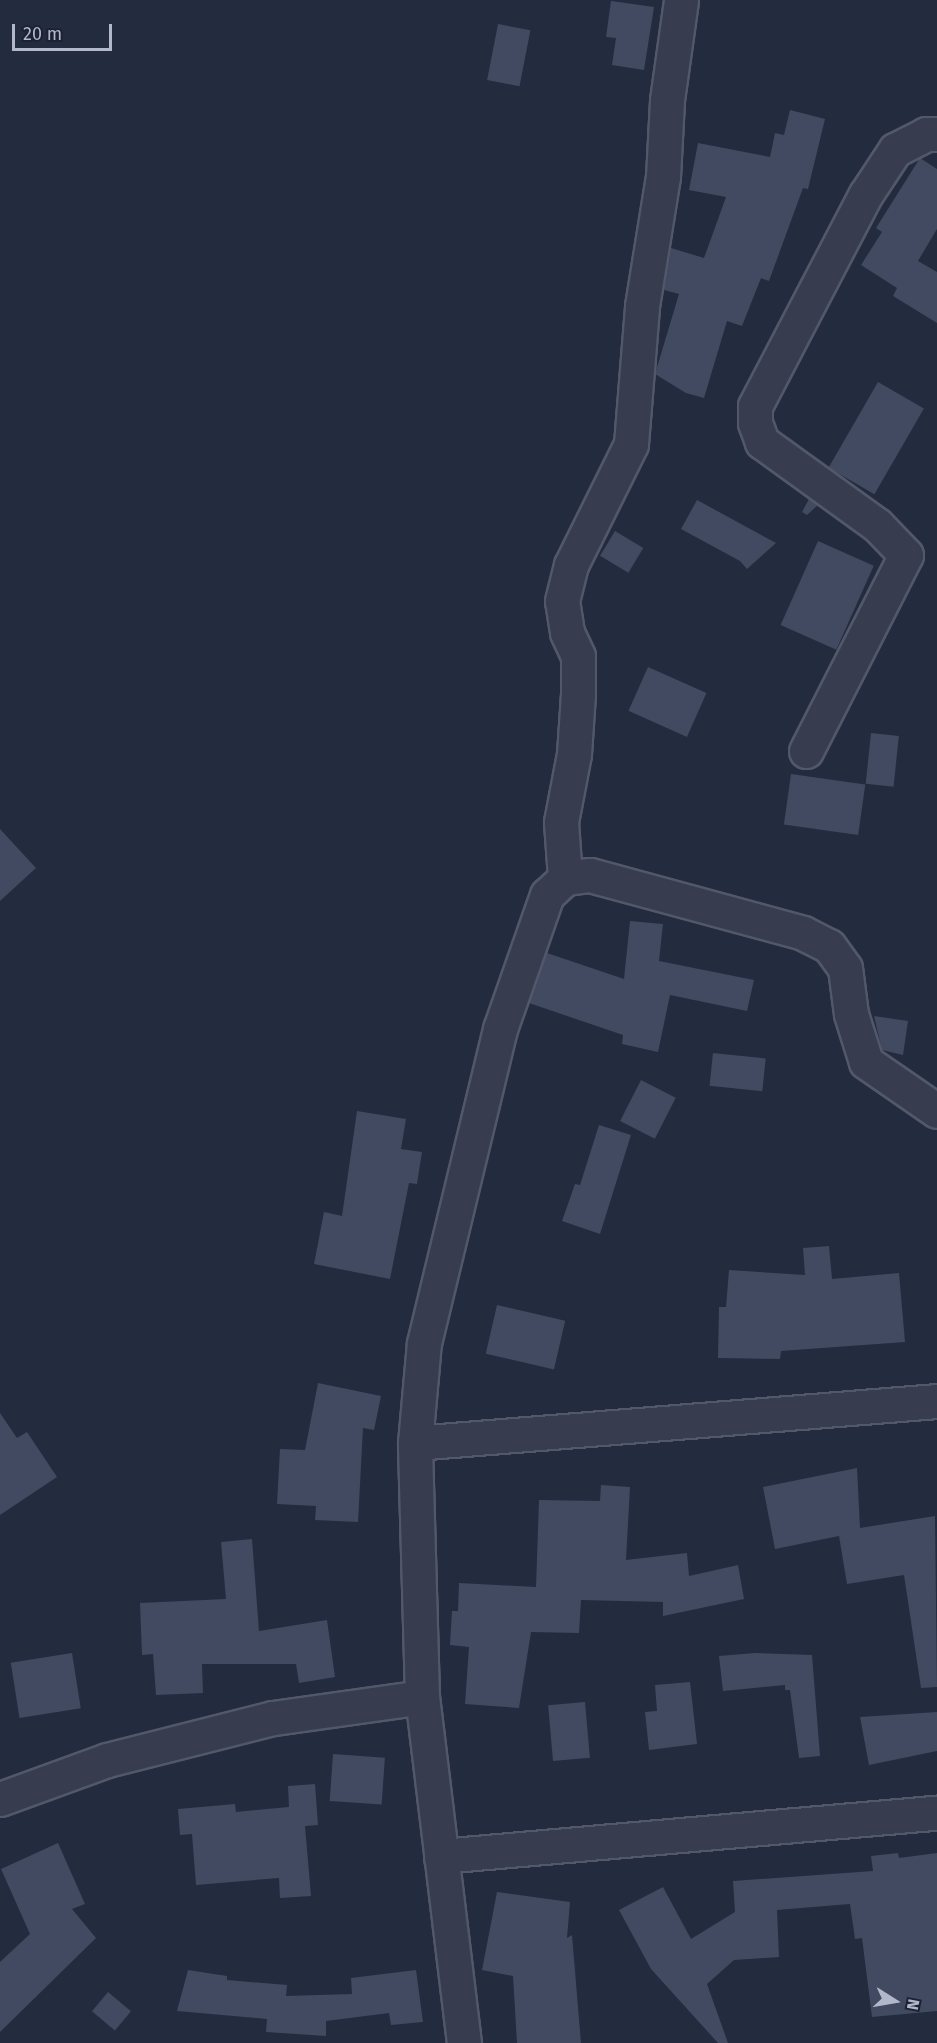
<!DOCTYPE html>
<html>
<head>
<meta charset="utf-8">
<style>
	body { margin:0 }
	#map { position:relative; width:937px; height:2043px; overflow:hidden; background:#232b3e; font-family:"Fira Sans",sans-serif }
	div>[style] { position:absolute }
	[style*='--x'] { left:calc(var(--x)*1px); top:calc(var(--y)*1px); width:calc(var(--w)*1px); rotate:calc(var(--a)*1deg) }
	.building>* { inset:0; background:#414a60; transform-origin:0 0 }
	.roads { filter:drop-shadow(2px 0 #525869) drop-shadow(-2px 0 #525869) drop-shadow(0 2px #525869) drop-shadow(0 -2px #525869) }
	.minor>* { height:33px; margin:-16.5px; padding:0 16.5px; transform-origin:16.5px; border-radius:16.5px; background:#373d4e }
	span { translate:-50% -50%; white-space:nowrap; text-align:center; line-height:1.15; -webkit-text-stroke:4.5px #1c2233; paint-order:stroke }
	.north { position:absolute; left:865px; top:1971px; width:60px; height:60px; -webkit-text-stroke:4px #1c2233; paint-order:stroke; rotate:101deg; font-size:16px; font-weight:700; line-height:24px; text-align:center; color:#b2b8c9 }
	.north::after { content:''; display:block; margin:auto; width:21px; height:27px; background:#b2b8c9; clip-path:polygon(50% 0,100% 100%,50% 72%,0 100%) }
	.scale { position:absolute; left:12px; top:24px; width:100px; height:27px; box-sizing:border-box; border:3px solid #b2b8c9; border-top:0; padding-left:8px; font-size:18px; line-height:21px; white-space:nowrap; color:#b2b8c9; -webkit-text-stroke:4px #1c2233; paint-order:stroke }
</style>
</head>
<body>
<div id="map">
	<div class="building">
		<div style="clip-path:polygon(611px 1px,654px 7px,644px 70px,612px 65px,616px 38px,606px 37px)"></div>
		<div style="left:498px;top:24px;width:33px;height:57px;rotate:11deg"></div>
		<div style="clip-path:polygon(790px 110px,825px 119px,808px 189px,803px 188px,769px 281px,761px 278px,742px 326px,727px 321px,704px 398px,686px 393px,655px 374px,679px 294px,664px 290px,671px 248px,704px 258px,726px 197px,689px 190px,698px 143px,770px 157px,775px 133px,784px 135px)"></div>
		<div style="clip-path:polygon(920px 158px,937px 169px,937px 229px,918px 261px,937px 272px,937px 323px,893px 296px,897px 288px,861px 265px,882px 232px,876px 228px)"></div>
		<div style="left:878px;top:382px;width:53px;height:99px;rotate:30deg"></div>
		<div style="clip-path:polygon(809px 499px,818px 505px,807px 515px,802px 512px)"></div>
		<div style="clip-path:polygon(697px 500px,776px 543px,747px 569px,740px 561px,681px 529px)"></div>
		<div style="left:615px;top:531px;width:33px;height:29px;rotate:31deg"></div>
		<div style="left:818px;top:541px;width:61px;height:92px;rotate:24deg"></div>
		<div style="left:648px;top:667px;width:64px;height:48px;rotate:24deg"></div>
		<div style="left:871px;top:733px;width:28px;height:51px;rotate:6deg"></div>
		<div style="left:791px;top:774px;width:75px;height:51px;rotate:8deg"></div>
		<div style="clip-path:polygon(0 829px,36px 868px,0 901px)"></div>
		<div style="clip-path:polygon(630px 921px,663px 924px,659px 961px,754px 980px,747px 1011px,670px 995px,658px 1052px,622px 1044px,623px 1035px,529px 1003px,547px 953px,624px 979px)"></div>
		<div style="clip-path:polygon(874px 1016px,908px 1021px,903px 1055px,882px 1050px)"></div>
		<div style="left:713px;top:1053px;width:53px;height:33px;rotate:6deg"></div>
		<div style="left:641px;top:1080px;width:39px;height:46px;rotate:27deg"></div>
		<div style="clip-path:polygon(357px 1111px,406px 1119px,401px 1149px,422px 1152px,417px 1184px,409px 1183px,390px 1279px,314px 1264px,324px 1212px,342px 1216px)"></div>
		<div style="clip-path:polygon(599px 1125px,631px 1135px,600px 1234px,562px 1221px,575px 1184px,580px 1185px)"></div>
		<div style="clip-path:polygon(829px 1246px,832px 1279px,899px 1273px,905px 1342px,781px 1351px,780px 1359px,718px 1358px,719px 1307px,726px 1307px,729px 1270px,805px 1275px,803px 1248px)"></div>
		<div style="left:497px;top:1305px;width:70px;height:50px;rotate:13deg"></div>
		<div style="clip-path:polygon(318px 1383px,381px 1396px,374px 1430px,363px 1428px,358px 1522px,315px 1520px,316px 1506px,277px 1504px,280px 1449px,305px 1450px)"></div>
		<div style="clip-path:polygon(0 1413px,17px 1438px,27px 1432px,57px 1477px,0 1515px)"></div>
		<div style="clip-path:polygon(857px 1468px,860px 1528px,935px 1516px,937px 1687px,921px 1688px,904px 1575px,847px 1584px,839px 1536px,775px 1549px,763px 1487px)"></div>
		<div style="clip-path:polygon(601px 1485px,630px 1487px,626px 1560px,687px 1553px,689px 1576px,738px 1565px,744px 1599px,663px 1616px,663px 1602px,581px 1600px,579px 1633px,531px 1632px,519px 1708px,465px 1704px,469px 1647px,450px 1645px,452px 1611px,458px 1611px,459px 1583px,536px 1587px,539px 1500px,600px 1501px)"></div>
		<div style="clip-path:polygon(252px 1539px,259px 1631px,327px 1620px,335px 1677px,299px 1683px,296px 1664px,202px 1664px,203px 1693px,156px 1695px,153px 1654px,142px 1655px,140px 1603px,226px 1599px,221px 1542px)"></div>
		<div style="left:72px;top:1653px;width:56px;height:62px;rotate:81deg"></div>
		<div style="clip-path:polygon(755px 1653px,812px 1655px,820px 1756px,799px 1758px,790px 1690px,785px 1690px,785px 1685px,723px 1691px,719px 1656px)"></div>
		<div style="clip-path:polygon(690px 1682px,697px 1744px,649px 1750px,645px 1712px,657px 1711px,655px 1685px)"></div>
		<div style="left:585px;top:1702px;width:56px;height:37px;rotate:85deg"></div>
		<div style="clip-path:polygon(937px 1712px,937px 1751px,869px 1765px,860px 1717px)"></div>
		<div style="left:333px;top:1754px;width:52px;height:47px;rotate:4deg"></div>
		<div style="clip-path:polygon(315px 1784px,318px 1825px,305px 1826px,311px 1896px,280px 1898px,279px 1878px,196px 1885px,192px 1834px,180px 1835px,178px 1809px,235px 1804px,236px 1812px,289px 1807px,288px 1786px)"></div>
		<div style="clip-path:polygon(58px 1843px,85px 1904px,72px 1909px,96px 1938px,0 2032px,0 1962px,30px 1934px,1px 1869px)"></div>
		<div style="clip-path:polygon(898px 1853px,899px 1858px,937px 1853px,937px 2011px,872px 2017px,862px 1938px,855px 1939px,850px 1904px,777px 1910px,779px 1957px,734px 1960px,707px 1984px,728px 2043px,718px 2043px,651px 1969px,619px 1910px,663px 1887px,691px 1939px,735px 1912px,733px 1881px,873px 1871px,871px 1856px)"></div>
		<div style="clip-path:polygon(497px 1892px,570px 1902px,567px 1938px,572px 1935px,581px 2043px,517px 2043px,513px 1976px,482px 1970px)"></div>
		<div style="clip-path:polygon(188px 1970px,227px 1976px,227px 1980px,287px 1985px,286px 1996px,352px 1994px,351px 1978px,416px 1970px,423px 2022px,391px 2025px,389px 2013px,326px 2021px,326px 2036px,266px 2032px,267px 2019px,177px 2011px)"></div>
		<div style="left:108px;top:1992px;width:30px;height:25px;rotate:40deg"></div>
	</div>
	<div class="roads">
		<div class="minor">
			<div style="--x:806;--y:751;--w:220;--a:-63"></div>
			<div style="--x:906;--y:555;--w:42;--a:-134"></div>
			<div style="--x:877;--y:525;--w:142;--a:-144.2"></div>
			<div style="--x:762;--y:442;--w:20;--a:-110"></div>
			<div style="--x:755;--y:423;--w:17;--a:-90"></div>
			<div style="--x:755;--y:406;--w:239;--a:-62.4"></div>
			<div style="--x:866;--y:194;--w:53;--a:-56.6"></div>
			<div style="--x:895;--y:150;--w:35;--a:-27"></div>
			<div style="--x:926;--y:134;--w:11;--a:0"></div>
			<div style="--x:565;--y:878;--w:56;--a:-94.1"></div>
			<div style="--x:561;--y:822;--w:69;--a:-79.2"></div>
			<div style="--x:574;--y:754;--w:60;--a:-86.2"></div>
			<div style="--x:578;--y:694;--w:38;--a:-90"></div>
			<div style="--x:578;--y:656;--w:26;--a:-115"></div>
			<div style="--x:567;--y:632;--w:31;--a:-99"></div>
			<div style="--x:562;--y:601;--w:37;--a:-76"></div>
			<div style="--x:571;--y:565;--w:135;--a:-63.6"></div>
			<div style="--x:631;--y:444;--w:138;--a:-85.4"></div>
			<div style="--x:642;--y:306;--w:131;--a:-80.8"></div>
			<div style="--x:663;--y:177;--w:77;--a:-87"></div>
			<div style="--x:667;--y:100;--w:101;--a:-82"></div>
			<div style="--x:415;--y:1443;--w:524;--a:-4.6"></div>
			<div style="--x:0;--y:1799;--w:114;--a:-20"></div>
			<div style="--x:107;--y:1760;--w:171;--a:-14.2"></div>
			<div style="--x:273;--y:1718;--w:150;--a:-8"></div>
			<div style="--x:441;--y:1856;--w:498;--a:-5"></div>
			<div style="--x:464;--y:2043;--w:349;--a:-96.9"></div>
			<div style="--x:422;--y:1697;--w:254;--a:-91.6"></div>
			<div style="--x:415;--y:1443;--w:100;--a:-84.9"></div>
			<div style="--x:424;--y:1343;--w:323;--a:-76.4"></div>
			<div style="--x:500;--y:1029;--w:142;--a:-70.7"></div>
			<div style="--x:547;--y:895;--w:25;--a:-43"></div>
			<div style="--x:565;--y:878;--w:25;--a:-7"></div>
			<div style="--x:590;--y:875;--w:221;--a:15.2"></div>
			<div style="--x:803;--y:933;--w:29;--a:27"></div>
			<div style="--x:829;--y:946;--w:27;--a:54"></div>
			<div style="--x:845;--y:968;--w:46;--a:82.6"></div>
			<div style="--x:851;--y:1014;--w:50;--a:72.6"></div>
			<div style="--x:866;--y:1062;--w:86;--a:34.6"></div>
		</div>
	</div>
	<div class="north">N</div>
	<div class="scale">20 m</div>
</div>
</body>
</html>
